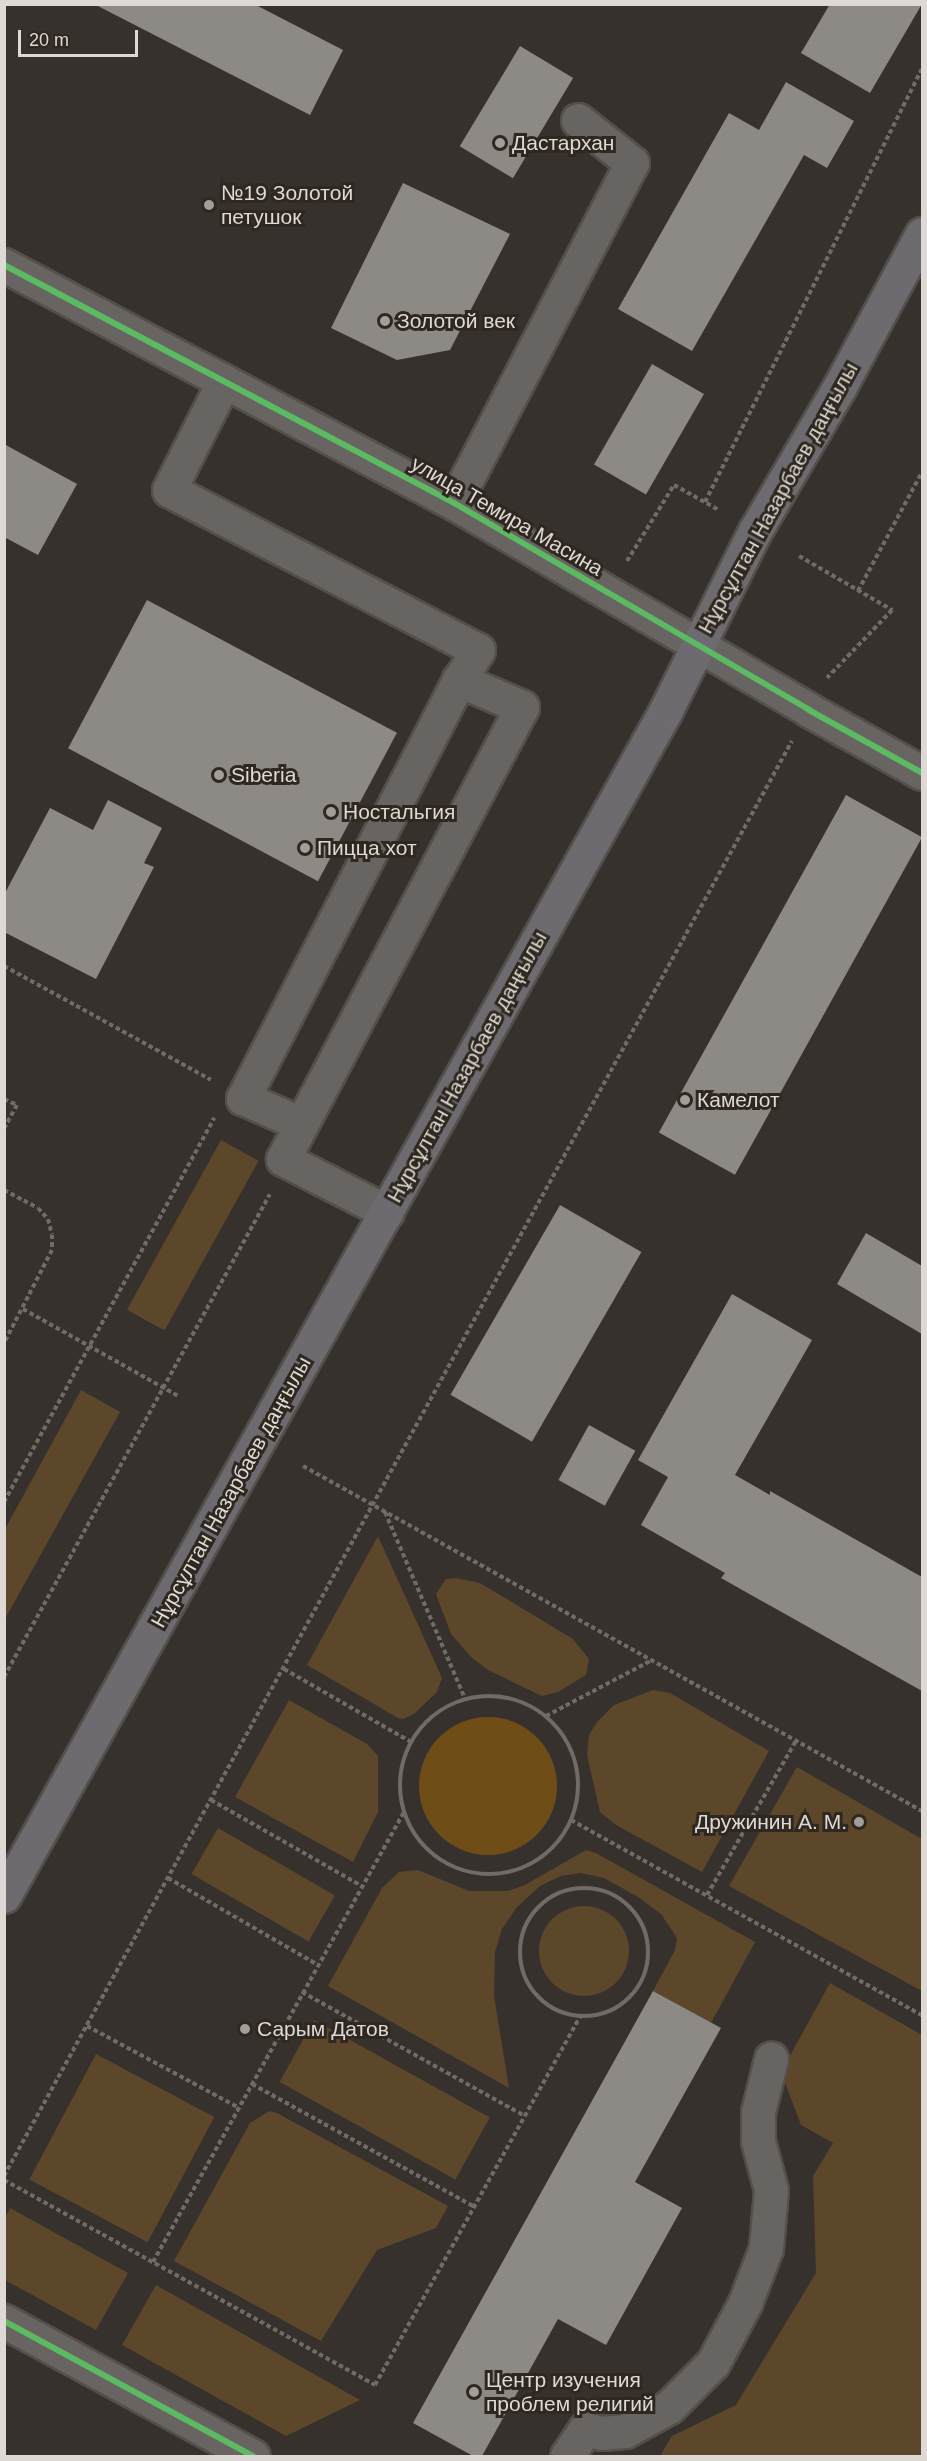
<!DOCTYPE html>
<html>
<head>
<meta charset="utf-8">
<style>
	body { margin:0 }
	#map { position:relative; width:927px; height:2461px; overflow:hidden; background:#36312c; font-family:Arial,sans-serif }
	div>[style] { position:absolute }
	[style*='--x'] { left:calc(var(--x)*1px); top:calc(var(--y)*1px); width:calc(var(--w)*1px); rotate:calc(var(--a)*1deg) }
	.green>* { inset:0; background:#5c472a; transform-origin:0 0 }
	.round { border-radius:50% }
	.water>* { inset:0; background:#6f4d16 }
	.building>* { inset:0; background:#8d8a85; transform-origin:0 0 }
	.path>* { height:4px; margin-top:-2px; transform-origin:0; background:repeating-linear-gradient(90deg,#6f6c68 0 4.5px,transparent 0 7.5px) }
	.path>.ring { margin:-2px; padding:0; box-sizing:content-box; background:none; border:4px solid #6f6c68; border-radius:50% }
	.roads { filter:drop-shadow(2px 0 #534f4b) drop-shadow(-2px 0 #534f4b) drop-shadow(0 2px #534f4b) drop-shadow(0 -2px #534f4b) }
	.minor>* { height:33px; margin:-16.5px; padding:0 16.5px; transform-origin:16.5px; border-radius:16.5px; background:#676461 }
	.major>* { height:33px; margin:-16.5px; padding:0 16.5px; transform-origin:16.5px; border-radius:16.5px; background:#6d6b6f }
	.cycleway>* { height:6px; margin:-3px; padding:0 3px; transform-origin:3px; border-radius:3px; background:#5cba63 }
	.dots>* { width:16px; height:16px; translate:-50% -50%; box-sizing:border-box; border:3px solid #2f2820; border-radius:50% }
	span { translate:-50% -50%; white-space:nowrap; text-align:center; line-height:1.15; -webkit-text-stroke:6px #2f2820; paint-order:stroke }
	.poi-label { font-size:21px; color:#ded9d4 }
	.left { translate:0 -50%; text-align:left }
	.right { translate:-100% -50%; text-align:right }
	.street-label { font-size:21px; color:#ded9d4 }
	.frame { position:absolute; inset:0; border:6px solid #ded9d4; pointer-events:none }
	.scale { position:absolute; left:18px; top:30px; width:120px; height:27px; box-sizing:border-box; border:3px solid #ded9d4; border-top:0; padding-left:8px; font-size:18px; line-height:21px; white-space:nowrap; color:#ded9d4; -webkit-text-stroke:4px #2f2820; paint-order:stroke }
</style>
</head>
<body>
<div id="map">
	<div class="green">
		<div style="left:221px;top:1140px;width:43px;height:194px;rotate:29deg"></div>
		<div style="clip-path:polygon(81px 1390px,120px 1412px,5px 1619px,5px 1529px)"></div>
		<div style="clip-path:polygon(378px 1536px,442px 1678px,437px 1692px,414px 1714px,403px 1719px,398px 1718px,307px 1665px)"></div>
		<div style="clip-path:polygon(456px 1578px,480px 1583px,573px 1639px,589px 1659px,586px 1675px,558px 1692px,542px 1696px,488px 1670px,472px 1658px,451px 1634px,436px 1594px,446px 1579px)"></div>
		<div style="clip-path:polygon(653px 1690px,670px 1693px,769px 1751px,702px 1872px,616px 1825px,600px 1812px,587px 1755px,589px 1735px,597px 1722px,614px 1705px)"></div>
		<div style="clip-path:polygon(289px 1700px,367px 1744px,378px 1756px,378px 1812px,353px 1862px,235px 1797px)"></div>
		<div style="clip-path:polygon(797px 1767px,922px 1839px,922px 1991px,729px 1886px)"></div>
		<div style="left:218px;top:1828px;width:135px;height:53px;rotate:30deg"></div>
		<div style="clip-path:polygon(586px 1850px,596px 1853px,755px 1942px,711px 2023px,653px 1991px,675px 1950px,677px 1938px,661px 1914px,638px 1897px,604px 1878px,581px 1873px,561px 1876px,540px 1886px,517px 1907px,502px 1929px,495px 1952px,494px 1996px,509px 2088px,328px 1986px,382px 1888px,399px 1872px,418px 1870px,469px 1891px,507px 1891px,525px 1885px)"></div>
		<div class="round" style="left:539px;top:1906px;width:90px;height:90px"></div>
		<div style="clip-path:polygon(830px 1983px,922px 2035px,922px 2456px,660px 2456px,672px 2436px,736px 2405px,816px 2273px,813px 2176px,833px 2143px,801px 2125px,781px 2072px)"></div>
		<div style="left:314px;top:2020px;width:201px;height:71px;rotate:29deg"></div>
		<div style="left:96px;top:2054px;width:134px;height:142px;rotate:28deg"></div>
		<div style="clip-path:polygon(269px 2111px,277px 2113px,448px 2206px,436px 2228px,377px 2250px,321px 2341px,174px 2261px,250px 2123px)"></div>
		<div style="clip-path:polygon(10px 2208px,128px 2273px,96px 2330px,5px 2280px,5px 2218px)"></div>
		<div style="clip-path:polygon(156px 2285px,360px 2400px,286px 2436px,122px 2345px)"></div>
	</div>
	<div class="water">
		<div class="round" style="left:419px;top:1717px;width:138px;height:138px"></div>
	</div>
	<div class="building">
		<div style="clip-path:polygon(94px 4px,254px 4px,343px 50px,310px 115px)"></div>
		<div style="clip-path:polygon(830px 4px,922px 4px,870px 93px,801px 53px)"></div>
		<div style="left:520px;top:46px;width:62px;height:117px;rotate:31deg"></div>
		<div style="clip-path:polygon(786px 82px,854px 121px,827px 168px,804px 155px,692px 351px,618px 309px,729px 113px,759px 130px)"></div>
		<div style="clip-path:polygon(403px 183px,510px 234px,450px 350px,397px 360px,331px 328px)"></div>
		<div style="left:652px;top:364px;width:60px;height:116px;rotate:30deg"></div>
		<div style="clip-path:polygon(4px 444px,77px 484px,38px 555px,4px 537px)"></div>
		<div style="left:147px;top:600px;width:283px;height:168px;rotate:28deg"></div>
		<div style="left:846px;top:795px;width:87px;height:386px;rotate:29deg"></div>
		<div style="clip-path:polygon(108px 800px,162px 828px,144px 863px,154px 867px,96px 979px,4px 932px,4px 895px,50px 808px,93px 830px)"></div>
		<div style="left:560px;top:1205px;width:94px;height:219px;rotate:30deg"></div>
		<div style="clip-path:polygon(866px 1233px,922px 1266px,922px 1334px,837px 1284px)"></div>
		<div style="clip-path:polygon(732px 1294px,812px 1340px,735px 1475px,770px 1495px,770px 1491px,922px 1577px,922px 1691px,721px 1578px,725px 1573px,641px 1525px,668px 1477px,638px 1460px)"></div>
		<div style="left:589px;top:1425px;width:53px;height:63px;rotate:29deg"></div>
		<div style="clip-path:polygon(653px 1991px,721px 2028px,635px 2182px,682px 2208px,606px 2345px,558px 2319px,482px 2456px,473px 2456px,413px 2423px)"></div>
	</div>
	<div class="path">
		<div style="--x:705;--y:502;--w:484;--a:-63.4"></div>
		<div style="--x:799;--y:556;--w:108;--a:30.1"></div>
		<div style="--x:892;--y:610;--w:94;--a:133.7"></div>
		<div style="--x:627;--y:561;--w:89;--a:-58.3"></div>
		<div style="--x:674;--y:485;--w:51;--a:29.1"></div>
		<div style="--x:858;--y:591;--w:135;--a:-61.7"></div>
		<div style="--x:4;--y:966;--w:236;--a:28.8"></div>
		<div style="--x:4;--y:1099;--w:14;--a:25"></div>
		<div style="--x:17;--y:1105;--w:26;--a:119"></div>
		<div style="--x:4;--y:1190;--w:38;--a:28"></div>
		<div style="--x:38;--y:1208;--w:15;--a:48"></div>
		<div style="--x:48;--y:1219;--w:16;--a:76"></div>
		<div style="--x:52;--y:1235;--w:15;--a:90"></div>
		<div style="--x:52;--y:1250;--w:105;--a:117.3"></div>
		<div style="--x:23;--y:1309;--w:178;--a:29.3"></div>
		<div style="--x:303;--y:1466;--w:709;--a:29.13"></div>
		<div style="--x:4;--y:1502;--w:438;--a:-61.3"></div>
		<div style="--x:385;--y:1512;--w:203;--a:66.8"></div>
		<div style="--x:284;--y:1669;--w:146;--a:29.9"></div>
		<div style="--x:4;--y:1677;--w:551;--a:-61.16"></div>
		<div class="ring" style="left:400px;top:1696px;width:174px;height:174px"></div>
		<div style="--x:546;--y:1716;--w:120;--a:-27.8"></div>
		<div style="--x:211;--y:1800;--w:174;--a:29.7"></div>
		<div style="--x:571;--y:1820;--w:402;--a:29.1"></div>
		<div style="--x:168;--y:1878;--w:173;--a:30.1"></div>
		<div class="ring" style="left:520px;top:1888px;width:124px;height:124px"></div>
		<div style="--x:707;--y:1895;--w:178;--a:-60"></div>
		<div style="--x:302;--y:1992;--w:255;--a:29.1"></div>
		<div style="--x:87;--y:2026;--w:173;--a:28.3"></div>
		<div style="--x:252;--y:2084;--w:255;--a:28.9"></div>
		<div style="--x:4;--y:2176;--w:1637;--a:-61.23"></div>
		<div style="--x:4;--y:2180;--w:424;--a:28.9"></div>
		<div style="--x:375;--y:2385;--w:422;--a:-60.9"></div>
		<div style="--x:153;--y:2262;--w:515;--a:-60.85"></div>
	</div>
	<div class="roads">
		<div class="minor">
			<div style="--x:4;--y:265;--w:509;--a:27.87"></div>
			<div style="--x:454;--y:503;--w:411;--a:30.2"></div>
			<div style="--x:809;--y:710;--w:129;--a:29.1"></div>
			<div style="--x:224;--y:381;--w:122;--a:116.8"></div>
			<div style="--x:169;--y:490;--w:348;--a:27.4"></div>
			<div style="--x:478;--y:650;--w:36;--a:122"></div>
			<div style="--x:459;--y:680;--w:471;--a:117.3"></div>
			<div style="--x:243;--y:1098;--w:64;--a:24.1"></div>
			<div style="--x:454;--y:503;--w:384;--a:-62.4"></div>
			<div style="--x:632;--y:163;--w:69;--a:-141.5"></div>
			<div style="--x:387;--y:1212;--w:117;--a:-153"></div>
			<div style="--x:283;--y:1159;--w:511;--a:-62.13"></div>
			<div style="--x:522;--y:707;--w:69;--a:-156.8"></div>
			<div style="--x:4;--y:2321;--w:283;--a:28.5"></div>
			<div style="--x:567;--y:2456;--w:32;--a:-56"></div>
			<div style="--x:585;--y:2429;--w:17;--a:13"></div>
			<div style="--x:602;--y:2433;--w:23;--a:-5"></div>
			<div style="--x:625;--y:2431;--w:50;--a:-28.6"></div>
			<div style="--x:669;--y:2407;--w:62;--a:-45"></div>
			<div style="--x:713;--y:2363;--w:68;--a:-61.9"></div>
			<div style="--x:745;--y:2303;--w:59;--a:-69.1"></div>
			<div style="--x:766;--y:2248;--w:58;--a:-85.1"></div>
			<div style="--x:771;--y:2190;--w:51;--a:-104.9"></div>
			<div style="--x:758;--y:2141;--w:29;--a:-90"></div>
			<div style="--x:758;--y:2112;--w:55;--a:-76.2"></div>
		</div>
		<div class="major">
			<div style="--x:4;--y:1896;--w:1358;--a:-60.83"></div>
			<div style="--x:666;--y:710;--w:200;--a:-63.6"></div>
			<div style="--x:755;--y:531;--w:166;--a:-59.6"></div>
			<div style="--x:839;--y:388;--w:175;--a:-61.7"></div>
		</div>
	</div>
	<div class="cycleway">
		<div style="--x:4;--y:265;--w:509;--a:27.87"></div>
		<div style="--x:454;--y:503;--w:411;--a:30.2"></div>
		<div style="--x:809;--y:710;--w:129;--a:29.1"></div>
		<div style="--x:4;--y:2321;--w:283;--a:28.5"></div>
	</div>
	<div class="dots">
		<div style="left:500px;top:143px;background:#a39e99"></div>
		<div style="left:209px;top:205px;background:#a39e99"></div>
		<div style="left:385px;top:321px;background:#a39e99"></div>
		<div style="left:219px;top:775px;background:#a39e99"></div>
		<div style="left:331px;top:812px;background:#a39e99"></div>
		<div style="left:305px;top:848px;background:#a39e99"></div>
		<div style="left:685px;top:1100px;background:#a39e99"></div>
		<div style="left:859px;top:1822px;background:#a39e99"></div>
		<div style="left:245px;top:2029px;background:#a39e99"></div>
		<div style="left:474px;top:2392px;background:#a39e99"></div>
	</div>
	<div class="poi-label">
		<span class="left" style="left:512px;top:143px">Дастархан</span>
		<span class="left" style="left:221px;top:205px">№19 Золотой<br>петушок</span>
		<span class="left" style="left:397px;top:321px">Золотой век</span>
		<span class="left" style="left:231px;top:775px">Siberia</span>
		<span class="left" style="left:343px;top:812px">Ностальгия</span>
		<span class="left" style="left:317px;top:848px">Пицца хот</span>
		<span class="left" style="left:697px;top:1100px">Камелот</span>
		<span class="right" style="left:847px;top:1822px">Дружинин А. М.</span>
		<span class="left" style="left:257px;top:2029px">Сарым Датов</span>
		<span class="left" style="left:486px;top:2392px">Центр изучения<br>проблем религий</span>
	</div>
	<div class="street-label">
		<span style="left:778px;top:498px;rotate:-61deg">Нұрсұлтан Назарбаев даңғылы</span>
		<span style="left:507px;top:516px;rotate:30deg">улица Темира Масина</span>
		<span style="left:467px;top:1067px;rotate:-61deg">Нұрсұлтан Назарбаев даңғылы</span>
		<span style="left:231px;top:1492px;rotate:-61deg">Нұрсұлтан Назарбаев даңғылы</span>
	</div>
	<div class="frame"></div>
	<div class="scale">20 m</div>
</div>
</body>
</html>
